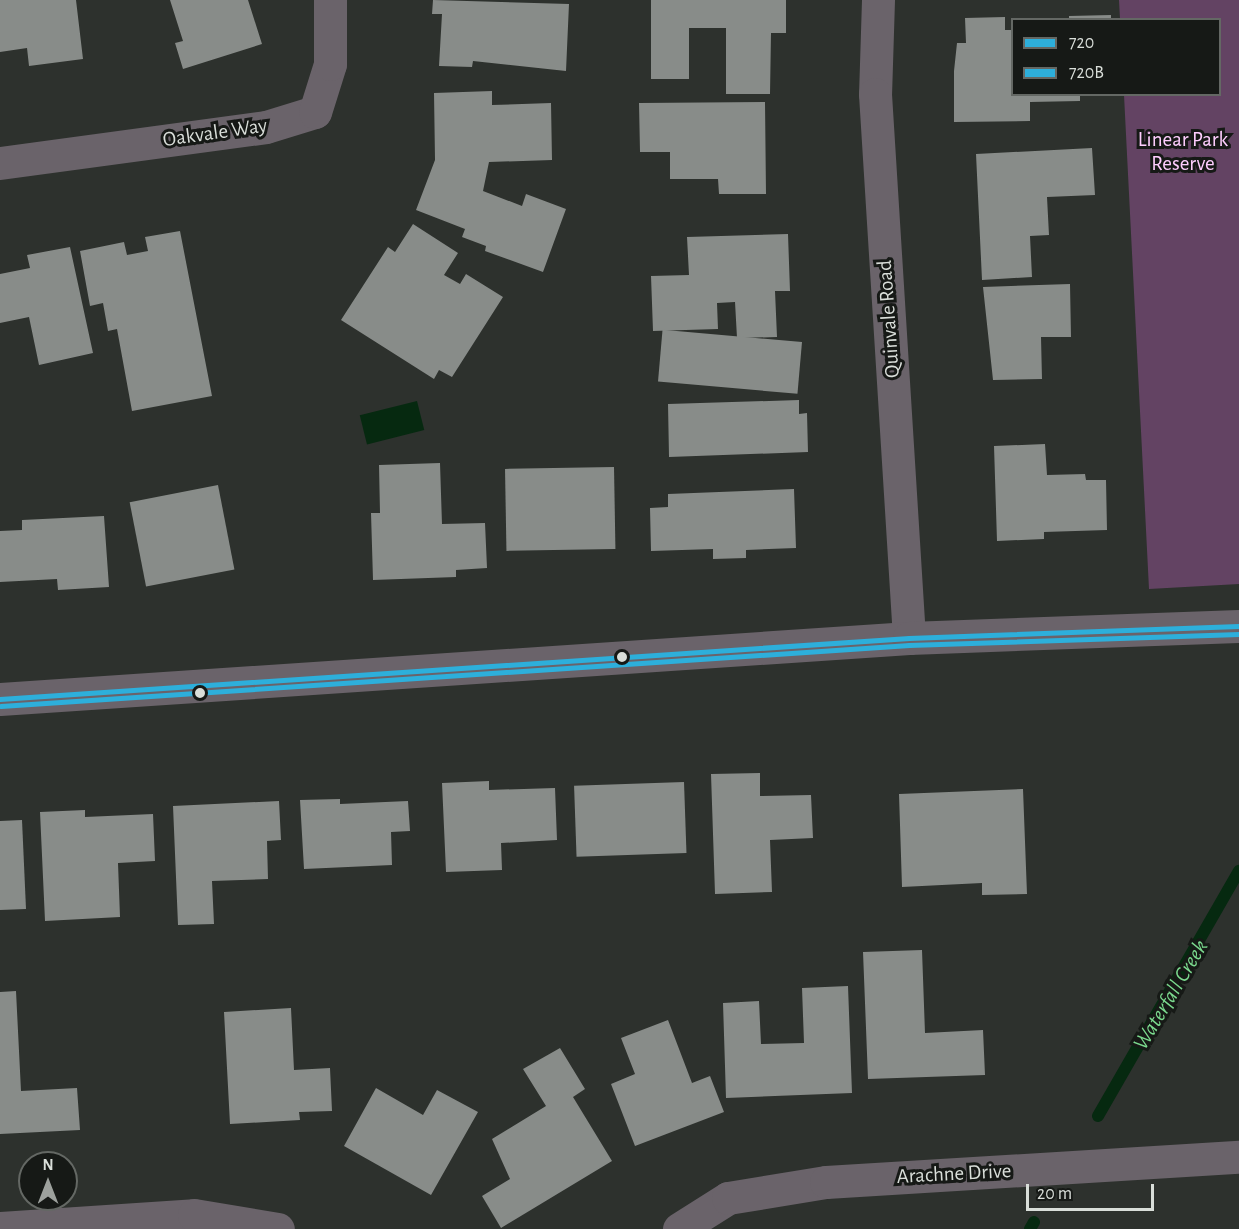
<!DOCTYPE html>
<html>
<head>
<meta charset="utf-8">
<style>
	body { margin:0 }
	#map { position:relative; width:1239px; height:1229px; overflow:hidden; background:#2d312d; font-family:"Alegreya Sans",sans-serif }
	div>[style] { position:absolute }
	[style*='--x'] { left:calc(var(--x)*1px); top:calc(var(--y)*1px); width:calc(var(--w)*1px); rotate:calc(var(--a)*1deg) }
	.green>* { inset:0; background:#634363 }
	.water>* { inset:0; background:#062910; transform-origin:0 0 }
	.stream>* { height:12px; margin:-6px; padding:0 6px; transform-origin:6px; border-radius:6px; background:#062910 }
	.building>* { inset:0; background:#888c89; transform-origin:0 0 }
	.street>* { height:33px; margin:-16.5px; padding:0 16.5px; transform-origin:16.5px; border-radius:16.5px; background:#6a636a }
	.bus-1>* { height:4.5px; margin:-2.25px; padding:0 2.25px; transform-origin:2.25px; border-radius:2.25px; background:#2dafdb }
	.bus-2>* { height:4.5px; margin:-2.25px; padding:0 2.25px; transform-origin:2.25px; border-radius:2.25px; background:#2dafdb }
	.dots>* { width:16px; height:16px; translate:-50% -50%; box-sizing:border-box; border:3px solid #161916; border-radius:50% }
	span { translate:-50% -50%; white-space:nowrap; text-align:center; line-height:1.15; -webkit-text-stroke:6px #161916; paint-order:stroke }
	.street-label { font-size:21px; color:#d9ded9 }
	.park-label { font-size:21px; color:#fecdfe }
	.water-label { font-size:22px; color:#7bda8e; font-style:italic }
	.legend { position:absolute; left:1011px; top:18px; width:210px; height:78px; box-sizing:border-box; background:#161916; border:2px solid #646864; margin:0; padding:8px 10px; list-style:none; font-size:18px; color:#d9ded9 }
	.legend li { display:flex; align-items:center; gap:12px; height:30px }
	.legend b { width:30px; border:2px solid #646864 }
	.north { position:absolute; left:18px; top:1151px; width:60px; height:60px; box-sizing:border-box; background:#161916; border:2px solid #646864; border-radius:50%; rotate:0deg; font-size:16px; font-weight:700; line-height:24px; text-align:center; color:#d9ded9 }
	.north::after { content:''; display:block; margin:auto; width:21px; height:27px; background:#9da19d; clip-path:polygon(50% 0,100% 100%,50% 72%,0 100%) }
	.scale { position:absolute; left:1026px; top:1184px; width:128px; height:27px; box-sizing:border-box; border:3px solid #d9ded9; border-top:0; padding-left:8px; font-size:18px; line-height:21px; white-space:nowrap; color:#d9ded9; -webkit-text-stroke:4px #161916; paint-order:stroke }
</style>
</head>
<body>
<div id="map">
	<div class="green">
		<div style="clip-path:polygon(1119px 0,1239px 0,1239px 584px,1149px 589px,1124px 95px,1220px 94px,1220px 20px,1120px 19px)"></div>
	</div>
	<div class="water">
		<div style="left:417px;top:401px;width:30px;height:59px;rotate:76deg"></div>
	</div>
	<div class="stream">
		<div style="--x:1098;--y:1116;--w:283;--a:-60.1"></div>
		<div style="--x:1030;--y:1229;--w:8;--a:-60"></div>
	</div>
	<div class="building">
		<div style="clip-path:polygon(0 0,76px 0,83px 59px,29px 66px,27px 48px,0 52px)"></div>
		<div style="clip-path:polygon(170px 0,248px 0,262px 44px,183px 69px,175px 43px,183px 41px)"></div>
		<div style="clip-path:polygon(433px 0,569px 4px,566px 71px,473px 61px,472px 67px,439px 66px,442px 14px,432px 14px)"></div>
		<div style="clip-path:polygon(651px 0,786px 0,786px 33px,771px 33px,770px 94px,726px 94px,726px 28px,689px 28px,689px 79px,651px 79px)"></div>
		<div style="clip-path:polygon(1111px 15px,1111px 20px,1069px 20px,1069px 16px)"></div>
		<div style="clip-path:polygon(1005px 17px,1005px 30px,1012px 30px,1012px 94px,1080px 94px,1080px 101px,1030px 102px,1030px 121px,954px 122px,954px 71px,957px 43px,966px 43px,965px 18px)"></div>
		<div style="clip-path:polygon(492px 91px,492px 105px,551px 103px,552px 160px,489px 162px,483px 191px,522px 206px,526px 194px,566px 209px,543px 272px,485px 251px,486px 246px,462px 237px,465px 229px,416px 210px,435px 160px,434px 93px)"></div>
		<div style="clip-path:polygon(765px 102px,766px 194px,719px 194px,718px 179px,670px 179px,670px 152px,640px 152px,639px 103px)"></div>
		<div style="clip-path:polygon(1092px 148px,1095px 195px,1047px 197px,1049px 235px,1030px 236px,1032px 277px,982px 280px,976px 154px)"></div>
		<div style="clip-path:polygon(413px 224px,458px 253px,444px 275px,460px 284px,466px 274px,503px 297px,452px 377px,439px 370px,434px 379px,341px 320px,388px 247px,395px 252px)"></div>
		<div style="clip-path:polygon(180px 231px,212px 396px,132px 411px,117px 329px,108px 331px,103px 303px,90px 306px,80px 251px,124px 242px,127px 255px,148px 251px,145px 237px)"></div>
		<div style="clip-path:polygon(788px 234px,790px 291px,775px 291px,777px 337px,737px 338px,735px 302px,717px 303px,718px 329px,653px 331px,651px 276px,689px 275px,687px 237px)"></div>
		<div style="clip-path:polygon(70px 247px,93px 353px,39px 365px,29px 317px,0 323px,0 274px,30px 268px,27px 255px)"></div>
		<div style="clip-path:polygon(1070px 284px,1071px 337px,1041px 337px,1042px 379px,993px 380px,983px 287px)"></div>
		<div style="left:802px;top:342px;width:52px;height:140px;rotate:95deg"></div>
		<div style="clip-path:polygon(799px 400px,799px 414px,807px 413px,808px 452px,669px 457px,668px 404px)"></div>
		<div style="clip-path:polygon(1045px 444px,1047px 475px,1085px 474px,1086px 480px,1106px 480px,1107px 530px,1044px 532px,1044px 539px,997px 541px,994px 446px)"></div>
		<div style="clip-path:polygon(440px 463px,442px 524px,485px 523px,487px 568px,456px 570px,456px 577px,373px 580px,371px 513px,380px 513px,379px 465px)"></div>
		<div style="left:614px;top:467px;width:82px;height:109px;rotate:89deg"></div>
		<div style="left:218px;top:485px;width:86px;height:90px;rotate:79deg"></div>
		<div style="clip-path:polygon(794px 489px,796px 548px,746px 550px,746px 558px,713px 559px,713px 549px,651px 551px,650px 508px,668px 507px,668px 494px)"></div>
		<div style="clip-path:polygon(104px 516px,109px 587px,58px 590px,57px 579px,0 582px,0 531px,22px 530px,22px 520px)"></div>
		<div style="clip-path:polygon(760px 773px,760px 796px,811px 795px,813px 838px,770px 840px,772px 892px,715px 894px,711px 774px)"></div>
		<div style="clip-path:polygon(489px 781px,489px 790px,555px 788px,557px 840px,501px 843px,502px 870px,446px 872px,442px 783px)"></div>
		<div style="left:684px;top:782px;width:71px;height:110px;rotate:88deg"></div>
		<div style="clip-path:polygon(1023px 789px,1027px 894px,982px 895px,982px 883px,902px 887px,899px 794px)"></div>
		<div style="clip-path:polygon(340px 799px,340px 804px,408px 801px,410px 831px,391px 832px,392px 865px,304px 869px,300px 800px)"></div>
		<div style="clip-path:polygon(279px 801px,281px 840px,267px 841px,268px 879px,212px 881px,214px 924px,178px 925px,173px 806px)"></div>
		<div style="clip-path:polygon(85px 810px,85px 817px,153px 814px,155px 861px,118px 863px,120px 917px,45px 921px,40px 812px)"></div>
		<div style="clip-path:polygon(22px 820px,26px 909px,0 910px,0 821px)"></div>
		<div style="clip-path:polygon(922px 950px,925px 1033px,983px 1030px,985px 1075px,868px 1079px,863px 952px)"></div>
		<div style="clip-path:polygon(848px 986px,852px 1093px,726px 1098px,723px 1003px,759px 1001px,761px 1044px,804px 1043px,802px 988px)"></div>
		<div style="clip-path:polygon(16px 991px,21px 1091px,77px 1088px,80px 1130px,0 1134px,0 992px)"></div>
		<div style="clip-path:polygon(291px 1008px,294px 1070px,330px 1068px,332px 1111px,299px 1112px,300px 1120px,230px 1124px,224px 1012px)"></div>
		<div style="clip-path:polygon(668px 1020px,692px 1083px,710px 1076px,724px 1112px,635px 1146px,611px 1084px,635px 1074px,621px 1038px)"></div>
		<div style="clip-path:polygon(560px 1048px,585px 1089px,573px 1097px,612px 1161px,501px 1228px,482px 1196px,510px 1179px,492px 1139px,546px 1106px,523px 1069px)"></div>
		<div style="clip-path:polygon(376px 1088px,423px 1115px,437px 1090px,478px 1112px,431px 1195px,344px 1146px)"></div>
	</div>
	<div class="street">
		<div style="--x:878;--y:0;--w:94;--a:91.8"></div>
		<div style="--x:875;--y:94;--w:545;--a:86.42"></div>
		<div style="--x:0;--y:163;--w:268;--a:-7.7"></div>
		<div style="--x:266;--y:127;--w:51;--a:-17"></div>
		<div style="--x:315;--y:112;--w:50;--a:-72.6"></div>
		<div style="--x:330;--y:64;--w:64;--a:-90"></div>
		<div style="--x:0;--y:699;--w:911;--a:-3.84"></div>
		<div style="--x:909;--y:638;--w:330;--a:-2.1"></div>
		<div style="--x:0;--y:1228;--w:194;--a:-3.8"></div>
		<div style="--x:194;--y:1215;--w:85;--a:9.5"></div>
		<div style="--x:679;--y:1229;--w:58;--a:-32.3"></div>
		<div style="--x:728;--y:1198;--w:99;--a:-9.3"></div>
		<div style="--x:826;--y:1182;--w:414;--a:-3.5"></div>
	</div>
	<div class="bus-1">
		<div style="--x:0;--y:699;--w:911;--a:-3.84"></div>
		<div style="--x:909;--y:638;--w:330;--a:-2.1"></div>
	</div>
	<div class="bus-2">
		<div style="--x:1;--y:706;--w:910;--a:-3.84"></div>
		<div style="--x:909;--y:645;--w:330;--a:-1.9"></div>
	</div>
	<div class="dots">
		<div style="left:622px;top:657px;background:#d9ded9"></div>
		<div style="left:200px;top:693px;background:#d9ded9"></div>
	</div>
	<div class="street-label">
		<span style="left:215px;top:133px;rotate:-8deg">Oakvale Way</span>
		<span style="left:889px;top:319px;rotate:-94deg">Quinvale Road</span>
		<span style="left:954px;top:1174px;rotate:-3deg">Arachne Drive</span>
	</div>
	<div class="park-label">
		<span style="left:1183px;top:152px">Linear Park<br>Reserve</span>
	</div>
	<div class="water-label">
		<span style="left:1171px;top:995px;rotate:-59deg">Waterfall Creek</span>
	</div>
	<ul class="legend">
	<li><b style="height:8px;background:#2dafdb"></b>720</li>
	<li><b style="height:8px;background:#2dafdb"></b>720B</li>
	</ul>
	<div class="north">N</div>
	<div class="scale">20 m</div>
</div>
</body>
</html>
